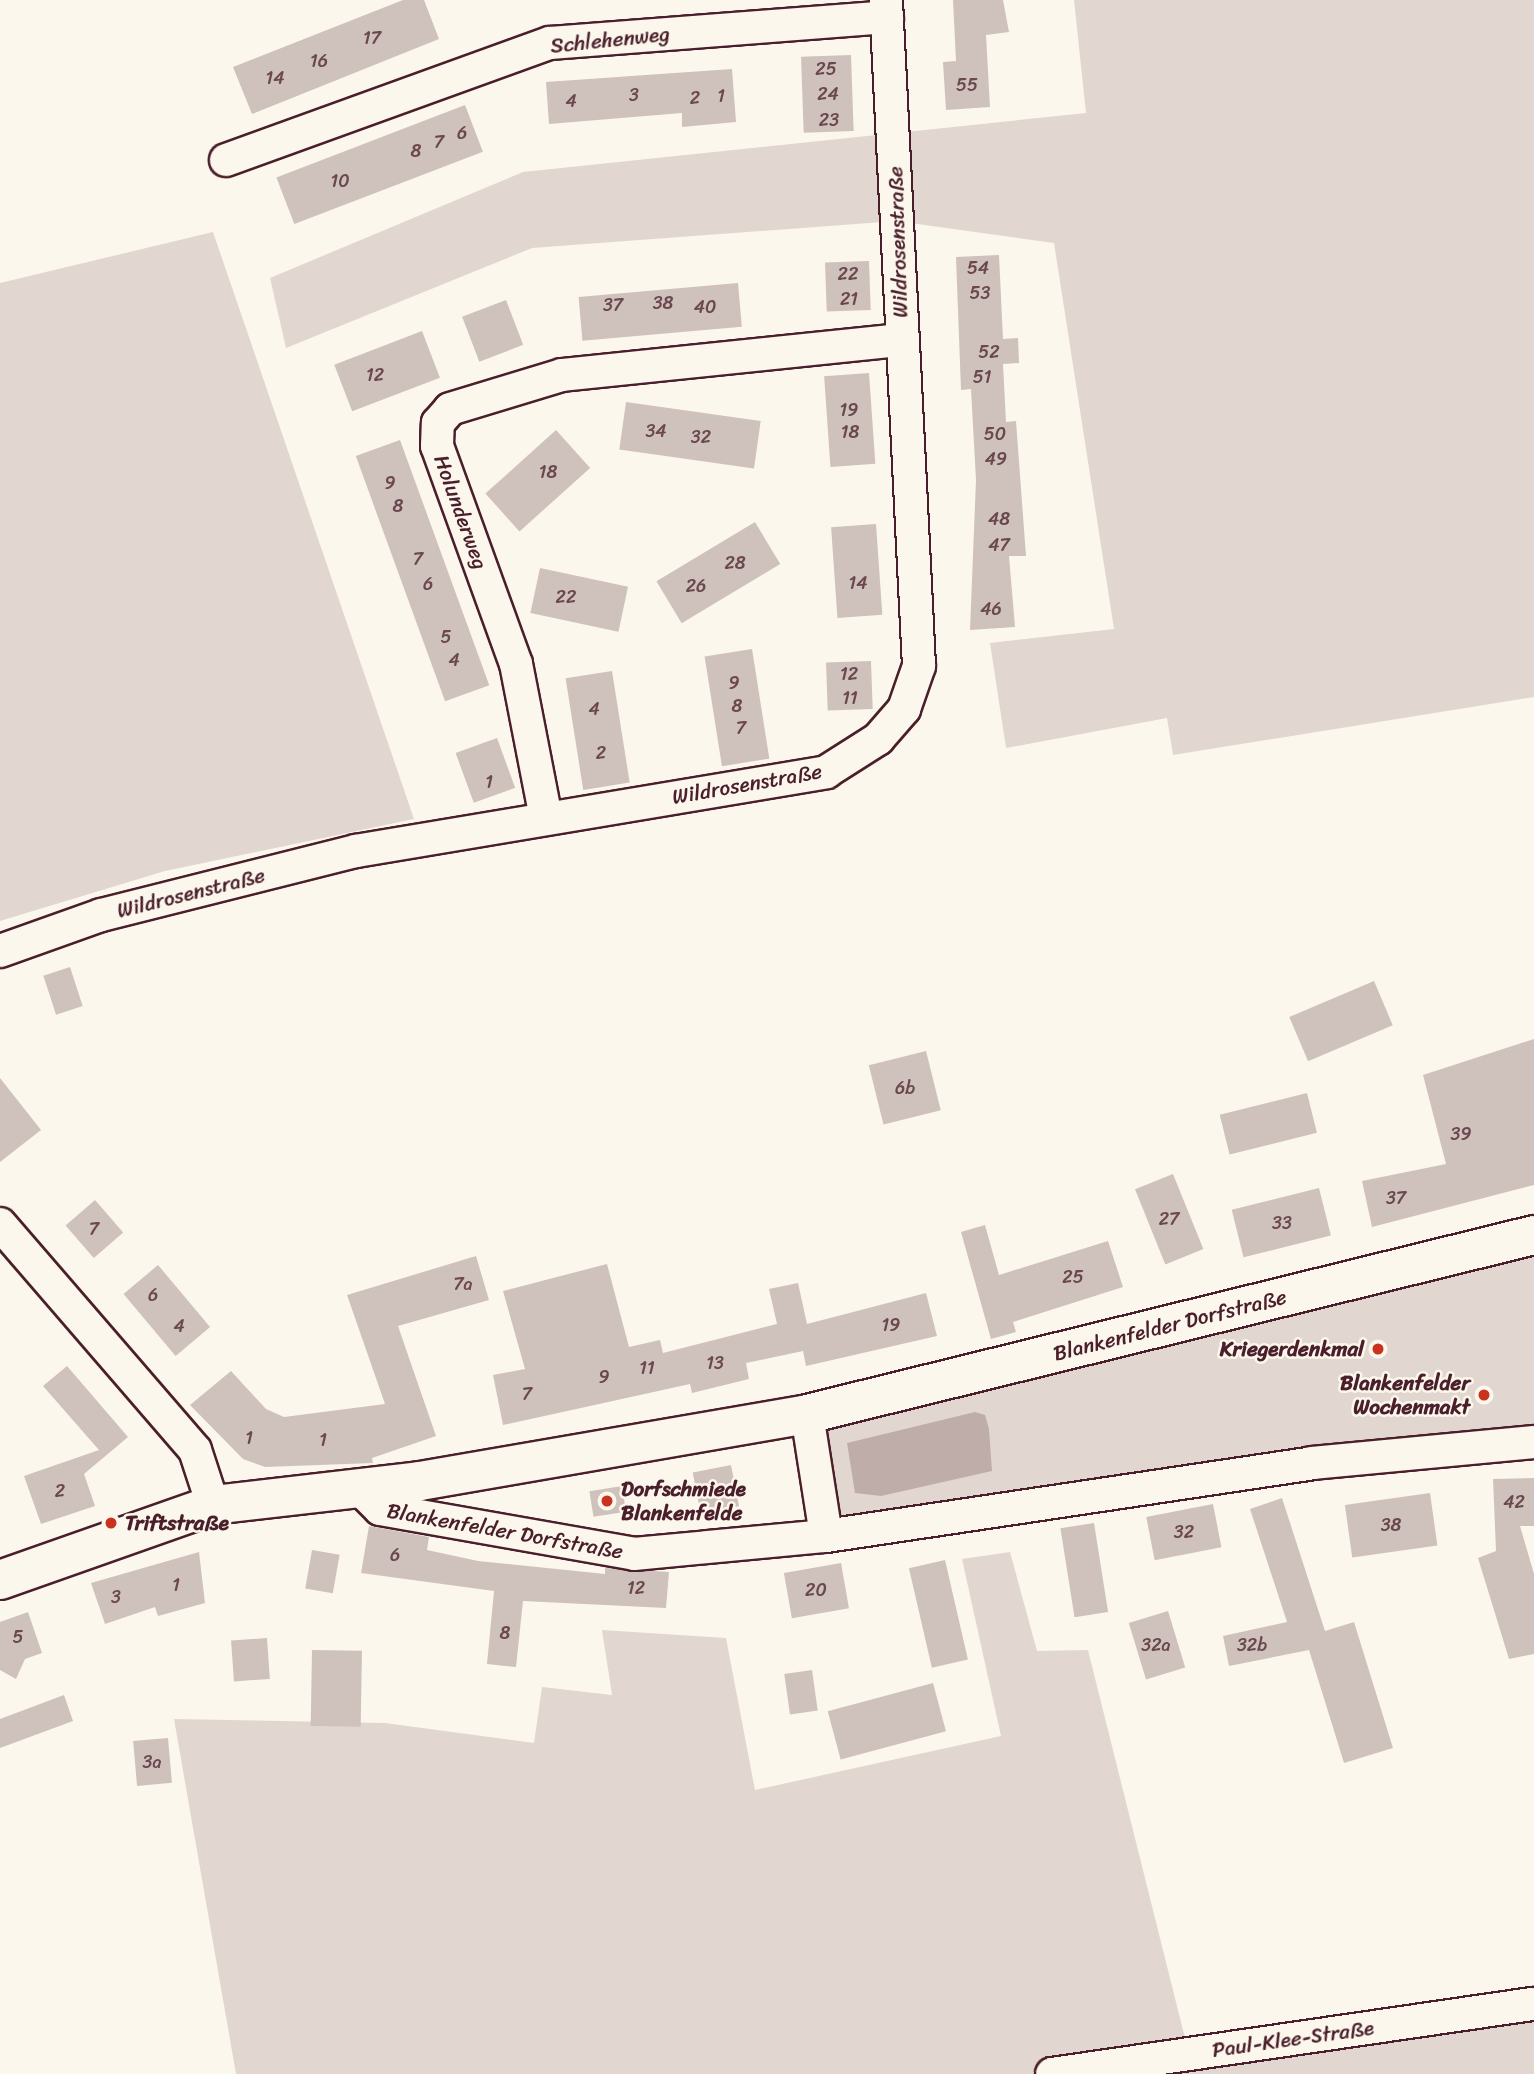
<!DOCTYPE html>
<html>
<head>
<meta charset="utf-8">
<style>
	body { margin:0 }
	#map { position:relative; width:1534px; height:2074px; overflow:hidden; background:#fbf7ec; font-family:Sriracha,sans-serif }
	div>[style] { position:absolute }
	[style*='--x'] { left:calc(var(--x)*1px); top:calc(var(--y)*1px); width:calc(var(--w)*1px); rotate:calc(var(--a)*1deg) }
	.green>* { inset:0; background:#e2d7d0 }
	.water>* { inset:0; background:#bfadaa }
	.building>* { inset:0; background:#cfc2bc; transform-origin:0 0 }
	.roads { filter:drop-shadow(2px 0 #4a1f2b) drop-shadow(-2px 0 #4a1f2b) drop-shadow(0 2px #4a1f2b) drop-shadow(0 -2px #4a1f2b) }
	.street>* { height:32px; margin:-16px; padding:0 16px; transform-origin:16px; border-radius:16px; background:#fbf7ec }
	.secondary>* { height:38px; margin:-19px; padding:0 19px; transform-origin:19px; border-radius:19px; background:#fbf7ec }
	.dots>* { width:19px; height:19px; translate:-50% -50%; box-sizing:border-box; border:4px solid #fbf7ec; border-radius:50% }
	span { translate:-50% -50%; white-space:nowrap; text-align:center; line-height:1.15; -webkit-text-stroke:5px #fbf7ec; paint-order:stroke }
	.number-label { font-size:18px; color:#6b484f }
	.number-label span { -webkit-text-stroke-width:0 }
	.street-label { font-size:21px; color:#4a1f2b }
	.poi-label { font-size:21px; color:#4a1f2b; font-weight:700 }
	.right { translate:-100% -50%; text-align:right }
	.left { translate:0 -50%; text-align:left }
</style>
</head>
<body>
<div id="map">
	<div class="green">
		<div style="clip-path:polygon(1074px 0,1534px 0,1534px 697px,1173px 755px,1167px 718px,1006px 748px,990px 643px,1114px 629px,1054px 243px,896px 221px,532px 248px,286px 348px,270px 278px,523px 172px,1086px 113px)"></div>
		<div style="clip-path:polygon(213px 232px,414px 819px,165px 871px,0 921px,0 283px)"></div>
		<div style="clip-path:polygon(1534px 1235px,1534px 1432px,826px 1536px,807px 1414px)"></div>
		<div style="clip-path:polygon(1010px 1552px,1037px 1651px,1088px 1650px,1189px 2054px,1534px 2004px,1534px 2074px,236px 2074px,174px 1719px,385px 1723px,534px 1743px,542px 1687px,612px 1695px,602px 1630px,726px 1638px,755px 1790px,1001px 1736px,962px 1559px)"></div>
	</div>
	<div class="water">
		<div style="clip-path:polygon(975px 1412px,985px 1415px,989px 1429px,992px 1471px,881px 1496px,855px 1493px,847px 1443px)"></div>
	</div>
	<div class="building">
		<div style="clip-path:polygon(403px 0,424px 0,439px 39px,252px 114px,233px 67px)"></div>
		<div style="clip-path:polygon(953px 0,1003px 0,1009px 32px,986px 35px,990px 107px,946px 110px,943px 62px,956px 61px)"></div>
		<div style="left:851px;top:55px;width:76px;height:50px;rotate:88deg"></div>
		<div style="clip-path:polygon(732px 69px,736px 122px,682px 127px,682px 113px,549px 124px,546px 82px)"></div>
		<div style="left:465px;top:105px;width:50px;height:202px;rotate:69deg"></div>
		<div style="clip-path:polygon(999px 255px,1003px 339px,1018px 338px,1019px 363px,1003px 364px,1006px 422px,1016px 421px,1026px 556px,1009px 556px,1015px 627px,970px 630px,976px 480px,971px 389px,961px 390px,956px 257px)"></div>
		<div style="left:869px;top:261px;width:49px;height:44px;rotate:88deg"></div>
		<div style="left:738px;top:283px;width:44px;height:160px;rotate:85deg"></div>
		<div style="left:506px;top:300px;width:48px;height:47px;rotate:69deg"></div>
		<div style="left:422px;top:331px;width:50px;height:94px;rotate:69deg"></div>
		<div style="left:869px;top:373px;width:91px;height:45px;rotate:86deg"></div>
		<div style="left:626px;top:402px;width:136px;height:48px;rotate:8deg"></div>
		<div style="left:556px;top:430px;width:51px;height:95px;rotate:48deg"></div>
		<div style="left:400px;top:440px;width:261px;height:47px;rotate:70deg"></div>
		<div style="left:755px;top:522px;width:49px;height:115px;rotate:59deg"></div>
		<div style="left:876px;top:524px;width:91px;height:45px;rotate:86deg"></div>
		<div style="left:540px;top:568px;width:90px;height:46px;rotate:12deg"></div>
		<div style="left:752px;top:649px;width:111px;height:48px;rotate:81deg"></div>
		<div style="left:871px;top:661px;width:48px;height:45px;rotate:88deg"></div>
		<div style="left:612px;top:671px;width:113px;height:47px;rotate:81deg"></div>
		<div style="left:497px;top:738px;width:53px;height:44px;rotate:70deg"></div>
		<div style="left:70px;top:967px;width:41px;height:28px;rotate:72deg"></div>
		<div style="left:1374px;top:981px;width:48px;height:92px;rotate:67deg"></div>
		<div style="clip-path:polygon(1534px 1039px,1534px 1185px,1372px 1227px,1362px 1181px,1446px 1164px,1423px 1075px)"></div>
		<div style="left:926px;top:1051px;width:61px;height:59px;rotate:76deg"></div>
		<div style="clip-path:polygon(0 1078px,41px 1130px,0 1162px)"></div>
		<div style="left:1307px;top:1093px;width:41px;height:90px;rotate:76deg"></div>
		<div style="left:1173px;top:1174px;width:81px;height:41px;rotate:68deg"></div>
		<div style="left:1319px;top:1188px;width:49px;height:90px;rotate:76deg"></div>
		<div style="left:95px;top:1200px;width:43px;height:39px;rotate:49deg"></div>
		<div style="clip-path:polygon(985px 1225px,999px 1275px,1108px 1241px,1123px 1287px,1013px 1322px,1016px 1332px,991px 1339px,961px 1232px)"></div>
		<div style="clip-path:polygon(476px 1256px,489px 1300px,398px 1326px,436px 1436px,372px 1458px,373px 1463px,265px 1467px,243px 1459px,190px 1405px,231px 1371px,266px 1409px,284px 1417px,385px 1404px,347px 1295px)"></div>
		<div style="clip-path:polygon(607px 1264px,629px 1347px,660px 1340px,663px 1353px,777px 1324px,769px 1289px,798px 1283px,807px 1324px,926px 1293px,937px 1336px,806px 1366px,803px 1351px,746px 1363px,749px 1379px,692px 1393px,690px 1384px,503px 1425px,493px 1375px,525px 1369px,503px 1291px)"></div>
		<div style="left:158px;top:1265px;width:81px;height:45px;rotate:50deg"></div>
		<div style="clip-path:polygon(67px 1366px,128px 1437px,84px 1474px,95px 1506px,41px 1524px,24px 1476px,99px 1450px,43px 1386px)"></div>
		<div style="left:731px;top:1465px;width:42px;height:39px;rotate:79deg"></div>
		<div style="clip-path:polygon(1534px 1478px,1534px 1526px,1520px 1526px,1534px 1574px,1534px 1654px,1509px 1659px,1478px 1558px,1496px 1551px,1493px 1479px)"></div>
		<div style="left:622px;top:1486px;width:26px;height:33px;rotate:81deg"></div>
		<div style="left:1430px;top:1493px;width:53px;height:86px;rotate:82deg"></div>
		<div style="clip-path:polygon(1282px 1498px,1325px 1631px,1354px 1622px,1393px 1748px,1344px 1763px,1309px 1650px,1229px 1666px,1223px 1636px,1287px 1622px,1250px 1509px)"></div>
		<div style="left:1213px;top:1504px;width:44px;height:68px;rotate:79deg"></div>
		<div style="left:1094px;top:1523px;width:90px;height:34px;rotate:81deg"></div>
		<div style="clip-path:polygon(369px 1526px,429px 1537px,427px 1550px,478px 1561px,605px 1574px,605px 1568px,669px 1572px,666px 1608px,523px 1601px,516px 1667px,487px 1664px,494px 1591px,361px 1573px)"></div>
		<div style="left:312px;top:1550px;width:28px;height:39px;rotate:10deg"></div>
		<div style="clip-path:polygon(199px 1552px,205px 1603px,158px 1616px,155px 1607px,105px 1624px,91px 1583px)"></div>
		<div style="left:945px;top:1560px;width:102px;height:37px;rotate:77deg"></div>
		<div style="left:841px;top:1563px;width:46px;height:58px;rotate:80deg"></div>
		<div style="left:1168px;top:1611px;width:59px;height:41px;rotate:73deg"></div>
		<div style="clip-path:polygon(28px 1612px,42px 1653px,25px 1659px,16px 1679px,0 1670px,0 1622px)"></div>
		<div style="left:267px;top:1638px;width:41px;height:36px;rotate:86deg"></div>
		<div style="left:312px;top:1650px;width:50px;height:76px;rotate:1deg"></div>
		<div style="left:812px;top:1670px;width:41px;height:28px;rotate:82deg"></div>
		<div style="left:933px;top:1683px;width:50px;height:109px;rotate:75deg"></div>
		<div style="clip-path:polygon(64px 1695px,73px 1721px,0 1748px,0 1719px)"></div>
		<div style="left:168px;top:1738px;width:45px;height:35px;rotate:85deg"></div>
	</div>
	<div class="roads">
		<div class="street">
			<div style="--x:226;--y:160;--w:344;--a:-19.9"></div>
			<div style="--x:550;--y:43;--w:338;--a:-4.4"></div>
			<div style="--x:546;--y:818;--w:157;--a:-101"></div>
			<div style="--x:516;--y:664;--w:232;--a:-109.9"></div>
			<div style="--x:437;--y:446;--w:23;--a:-88"></div>
			<div style="--x:438;--y:423;--w:18;--a:-49"></div>
			<div style="--x:450;--y:409;--w:117;--a:-16.9"></div>
			<div style="--x:562;--y:375;--w:342;--a:-5.9"></div>
			<div style="--x:0;--y:951;--w:107;--a:-19.6"></div>
			<div style="--x:101;--y:915;--w:263;--a:-14.1"></div>
			<div style="--x:356;--y:851;--w:477;--a:-9.5"></div>
			<div style="--x:826;--y:772;--w:62;--a:-32.4"></div>
			<div style="--x:878;--y:739;--w:40;--a:-49"></div>
			<div style="--x:904;--y:709;--w:46;--a:-70.8"></div>
			<div style="--x:919;--y:666;--w:667;--a:-92.84"></div>
			<div style="--x:0;--y:1224;--w:298;--a:49.2"></div>
			<div style="--x:195;--y:1450;--w:58;--a:71.9"></div>
			<div style="--x:807;--y:1414;--w:123;--a:81.1"></div>
			<div style="--x:360;--y:1489;--w:28;--a:45"></div>
			<div style="--x:380;--y:1509;--w:258;--a:10"></div>
			<div style="--x:634;--y:1554;--w:193;--a:-5.4"></div>
			<div style="--x:826;--y:1536;--w:491;--a:-8.5"></div>
			<div style="--x:1312;--y:1463;--w:223;--a:-5.4"></div>
			<div style="--x:1052;--y:2074;--w:487;--a:-8.3"></div>
		</div>
		<div class="secondary">
			<div style="--x:0;--y:1580;--w:226;--a:-19.4"></div>
			<div style="--x:213;--y:1505;--w:208;--a:-6.6"></div>
			<div style="--x:420;--y:1481;--w:393;--a:-9.8"></div>
			<div style="--x:807;--y:1414;--w:749;--a:-13.83"></div>
		</div>
	</div>
	<div class="dots">
		<div style="left:1378px;top:1349px;background:#c8321e"></div>
		<div style="left:1484px;top:1395px;background:#c8321e"></div>
		<div style="left:607px;top:1501px;background:#c8321e"></div>
		<div style="left:111px;top:1523px;background:#c8321e"></div>
	</div>
	<div class="number-label">
		<span style="left:372px;top:38px">17</span>
		<span style="left:319px;top:61px">16</span>
		<span style="left:826px;top:69px">25</span>
		<span style="left:275px;top:78px">14</span>
		<span style="left:967px;top:85px">55</span>
		<span style="left:828px;top:94px">24</span>
		<span style="left:634px;top:95px">3</span>
		<span style="left:721px;top:96px">1</span>
		<span style="left:695px;top:98px">2</span>
		<span style="left:571px;top:101px">4</span>
		<span style="left:829px;top:120px">23</span>
		<span style="left:462px;top:133px">6</span>
		<span style="left:439px;top:142px">7</span>
		<span style="left:416px;top:151px">8</span>
		<span style="left:340px;top:181px">10</span>
		<span style="left:978px;top:268px">54</span>
		<span style="left:848px;top:274px">22</span>
		<span style="left:980px;top:293px">53</span>
		<span style="left:849px;top:299px">21</span>
		<span style="left:663px;top:303px">38</span>
		<span style="left:613px;top:305px">37</span>
		<span style="left:705px;top:307px">40</span>
		<span style="left:989px;top:352px">52</span>
		<span style="left:375px;top:375px">12</span>
		<span style="left:982px;top:377px">51</span>
		<span style="left:849px;top:410px">19</span>
		<span style="left:656px;top:431px">34</span>
		<span style="left:850px;top:432px">18</span>
		<span style="left:995px;top:434px">50</span>
		<span style="left:701px;top:437px">32</span>
		<span style="left:996px;top:459px">49</span>
		<span style="left:548px;top:472px">18</span>
		<span style="left:390px;top:483px">9</span>
		<span style="left:398px;top:506px">8</span>
		<span style="left:999px;top:519px">48</span>
		<span style="left:999px;top:545px">47</span>
		<span style="left:418px;top:559px">7</span>
		<span style="left:735px;top:563px">28</span>
		<span style="left:858px;top:583px">14</span>
		<span style="left:428px;top:584px">6</span>
		<span style="left:696px;top:586px">26</span>
		<span style="left:566px;top:597px">22</span>
		<span style="left:991px;top:609px">46</span>
		<span style="left:446px;top:637px">5</span>
		<span style="left:454px;top:660px">4</span>
		<span style="left:849px;top:674px">12</span>
		<span style="left:734px;top:683px">9</span>
		<span style="left:850px;top:698px">11</span>
		<span style="left:737px;top:706px">8</span>
		<span style="left:594px;top:709px">4</span>
		<span style="left:741px;top:728px">7</span>
		<span style="left:601px;top:753px">2</span>
		<span style="left:489px;top:782px">1</span>
		<span style="left:905px;top:1088px">6b</span>
		<span style="left:1461px;top:1134px">39</span>
		<span style="left:1396px;top:1198px">37</span>
		<span style="left:1169px;top:1219px">27</span>
		<span style="left:1282px;top:1223px">33</span>
		<span style="left:94px;top:1229px">7</span>
		<span style="left:1073px;top:1277px">25</span>
		<span style="left:463px;top:1284px">7a</span>
		<span style="left:153px;top:1295px">6</span>
		<span style="left:891px;top:1325px">19</span>
		<span style="left:179px;top:1326px">4</span>
		<span style="left:715px;top:1363px">13</span>
		<span style="left:647px;top:1368px">11</span>
		<span style="left:604px;top:1377px">9</span>
		<span style="left:527px;top:1394px">7</span>
		<span style="left:249px;top:1438px">1</span>
		<span style="left:323px;top:1440px">1</span>
		<span style="left:60px;top:1491px">2</span>
		<span style="left:1514px;top:1502px">42</span>
		<span style="left:1391px;top:1525px">38</span>
		<span style="left:1184px;top:1532px">32</span>
		<span style="left:395px;top:1555px">6</span>
		<span style="left:176px;top:1585px">1</span>
		<span style="left:636px;top:1588px">12</span>
		<span style="left:816px;top:1590px">20</span>
		<span style="left:116px;top:1597px">3</span>
		<span style="left:505px;top:1633px">8</span>
		<span style="left:18px;top:1637px">5</span>
		<span style="left:1156px;top:1645px">32a</span>
		<span style="left:1252px;top:1645px">32b</span>
		<span style="left:152px;top:1762px">3a</span>
	</div>
	<div class="street-label">
		<span style="left:610px;top:40px;rotate:-6deg">Schlehenweg</span>
		<span style="left:898px;top:242px;rotate:-92deg">Wildrosenstraße</span>
		<span style="left:461px;top:512px;rotate:70deg">Holunderweg</span>
		<span style="left:747px;top:784px;rotate:-10deg">Wildrosenstraße</span>
		<span style="left:191px;top:893px;rotate:-14deg">Wildrosenstraße</span>
		<span style="left:1170px;top:1325px;rotate:-14deg">Blankenfelder Dorfstraße</span>
		<span style="left:505px;top:1531px;rotate:10deg">Blankenfelder Dorfstraße</span>
		<span style="left:1293px;top:2039px;rotate:-8deg">Paul-Klee-Straße</span>
	</div>
	<div class="poi-label">
		<span class="right" style="left:1364px;top:1349px">Kriegerdenkmal</span>
		<span class="right" style="left:1470px;top:1395px">Blankenfelder<br>Wochenmakt</span>
		<span class="left" style="left:621px;top:1501px">Dorfschmiede<br>Blankenfelde</span>
		<span class="left" style="left:125px;top:1523px">Triftstraße</span>
	</div>
</div>
</body>
</html>
